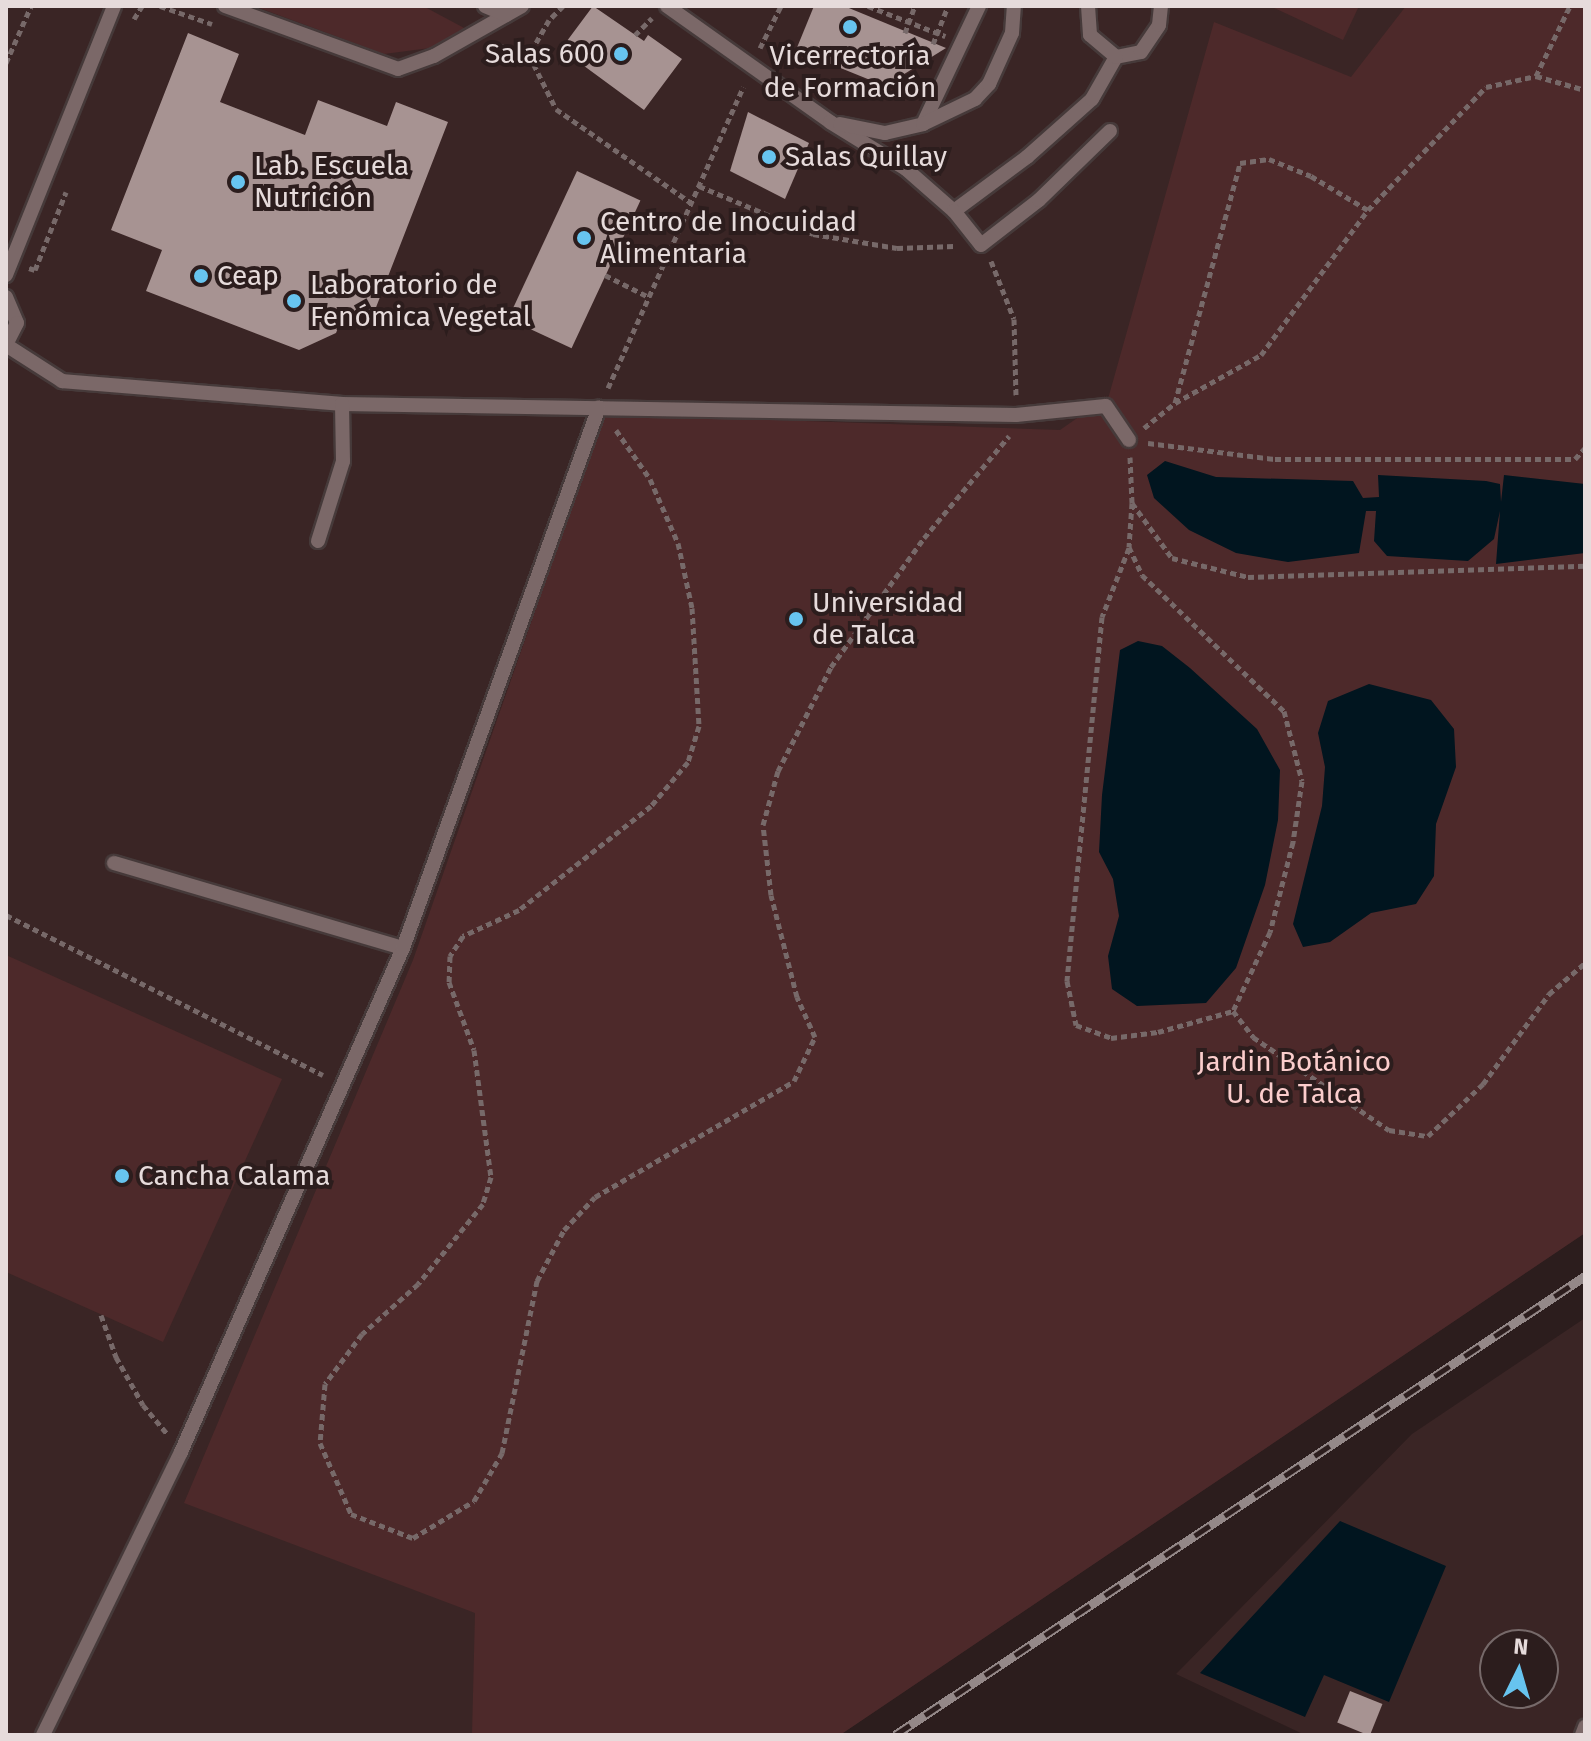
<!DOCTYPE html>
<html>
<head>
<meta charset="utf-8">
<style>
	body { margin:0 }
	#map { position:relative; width:1591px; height:1741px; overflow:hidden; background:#2c1d1d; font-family:"Fira Sans",sans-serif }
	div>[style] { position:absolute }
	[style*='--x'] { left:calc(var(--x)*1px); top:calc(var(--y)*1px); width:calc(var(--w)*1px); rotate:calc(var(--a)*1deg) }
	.built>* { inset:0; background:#3a2525 }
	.green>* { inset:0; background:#4d292a }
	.water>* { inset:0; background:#01151f }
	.building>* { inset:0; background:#a79392; transform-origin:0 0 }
	.path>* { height:5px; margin-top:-2.5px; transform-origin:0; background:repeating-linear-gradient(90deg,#776969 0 6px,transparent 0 10px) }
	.roads { filter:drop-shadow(2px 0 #463a3a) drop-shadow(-2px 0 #463a3a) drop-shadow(0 2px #463a3a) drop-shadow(0 -2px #463a3a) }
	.lane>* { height:14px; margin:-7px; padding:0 7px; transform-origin:7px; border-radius:7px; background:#7b6868 }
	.rail>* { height:9px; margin-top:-4.5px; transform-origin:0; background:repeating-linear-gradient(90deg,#2c1d1d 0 18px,#948888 0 36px); box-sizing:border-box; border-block:2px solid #948888 }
	.dots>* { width:22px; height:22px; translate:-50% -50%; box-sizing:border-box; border:4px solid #2c1d1d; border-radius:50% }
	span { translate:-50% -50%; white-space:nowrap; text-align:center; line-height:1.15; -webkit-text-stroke:8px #2c1d1d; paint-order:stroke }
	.poi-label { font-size:28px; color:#e6dbdb }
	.right { translate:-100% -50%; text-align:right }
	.left { translate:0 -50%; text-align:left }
	.park-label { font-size:28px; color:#fbcdcc }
	.frame { position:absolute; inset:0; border:8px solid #e6dbdb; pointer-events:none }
	.north { position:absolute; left:1479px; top:1629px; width:80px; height:80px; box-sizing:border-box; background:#2c1d1d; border:2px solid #766969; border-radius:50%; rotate:5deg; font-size:22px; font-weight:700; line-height:32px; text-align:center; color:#e6dbdb }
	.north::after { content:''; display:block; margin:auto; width:28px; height:36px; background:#67c4ef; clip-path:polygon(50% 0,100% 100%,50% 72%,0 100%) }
</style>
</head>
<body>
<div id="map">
	<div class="built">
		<div style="clip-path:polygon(6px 6px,1585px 6px,1585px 1233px,840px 1735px,6px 1735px)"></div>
		<div style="clip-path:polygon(evenodd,1585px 1318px,1585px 1735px,1305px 1735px,1176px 1674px,1412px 1434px,1585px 1318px,1495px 1645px,1543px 1645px,1543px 1693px,1495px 1693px,1495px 1645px)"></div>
	</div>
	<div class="green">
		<div style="clip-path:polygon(254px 6px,423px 6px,466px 29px,430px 48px,384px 54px)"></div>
		<div style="clip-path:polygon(1270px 6px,1359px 6px,1343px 40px)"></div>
		<div style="clip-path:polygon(1406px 6px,1585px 6px,1585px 1233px,840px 1735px,472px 1735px,475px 1613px,184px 1503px,413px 960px,604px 414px,1060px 430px,1093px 407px,1106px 406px,1214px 22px,1351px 77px)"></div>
		<div style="clip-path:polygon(6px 955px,282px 1079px,163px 1342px,6px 1272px)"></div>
	</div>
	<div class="water">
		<div style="clip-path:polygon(1165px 461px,1216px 477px,1353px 481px,1363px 498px,1379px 497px,1378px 475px,1486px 481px,1500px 484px,1501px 502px,1504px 475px,1585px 484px,1585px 553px,1496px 564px,1500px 511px,1494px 539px,1468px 561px,1387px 556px,1374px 541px,1376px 511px,1366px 511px,1359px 553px,1288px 562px,1236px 553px,1189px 530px,1154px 498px,1147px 475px)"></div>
		<div style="clip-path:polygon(1138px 641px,1162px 646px,1190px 668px,1257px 729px,1280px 770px,1278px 820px,1265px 885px,1236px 968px,1206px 1003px,1137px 1006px,1112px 989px,1108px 956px,1119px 916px,1113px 879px,1099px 852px,1102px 795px,1120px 650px)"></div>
		<div style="clip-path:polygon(1369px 684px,1431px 700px,1454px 729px,1456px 767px,1436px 824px,1434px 876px,1416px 904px,1371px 913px,1330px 942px,1303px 947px,1293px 924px,1322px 806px,1325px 767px,1318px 733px,1328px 701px)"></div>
		<div style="clip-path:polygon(1340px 1521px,1446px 1566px,1389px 1702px,1324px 1675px,1305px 1717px,1200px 1673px)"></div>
	</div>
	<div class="building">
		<div style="clip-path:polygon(593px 6px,644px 41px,648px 35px,682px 59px,644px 110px,561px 49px)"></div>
		<div style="clip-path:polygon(814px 6px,844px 6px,946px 48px,885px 86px,796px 50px)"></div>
		<div style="clip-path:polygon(188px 33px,239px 54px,220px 102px,305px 135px,318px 100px,387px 126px,396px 102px,448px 122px,368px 328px,342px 318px,336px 333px,299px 350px,146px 291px,162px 250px,111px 230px)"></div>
		<div style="clip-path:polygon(748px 112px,809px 143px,785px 199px,730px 171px)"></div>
		<div style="left:577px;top:171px;width:70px;height:163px;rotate:25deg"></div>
		<div style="left:1350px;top:1691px;width:35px;height:34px;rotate:22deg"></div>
	</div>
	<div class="path">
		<div style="--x:160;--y:6;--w:55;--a:19.1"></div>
		<div style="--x:563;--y:6;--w:20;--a:135"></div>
		<div style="--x:549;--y:20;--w:40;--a:119.7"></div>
		<div style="--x:529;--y:55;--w:60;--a:63.4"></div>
		<div style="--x:556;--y:109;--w:165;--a:34.8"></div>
		<div style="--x:868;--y:6;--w:83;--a:21.3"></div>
		<div style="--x:134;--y:19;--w:15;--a:-58"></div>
		<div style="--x:905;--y:33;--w:29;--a:-70"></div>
		<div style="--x:635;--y:35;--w:24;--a:-45"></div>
		<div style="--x:933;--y:44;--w:41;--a:-68.5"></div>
		<div style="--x:498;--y:45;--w:33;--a:18"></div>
		<div style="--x:760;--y:48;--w:47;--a:-63.4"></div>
		<div style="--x:6;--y:63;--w:62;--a:-66.3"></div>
		<div style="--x:1536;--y:76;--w:78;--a:-64.1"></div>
		<div style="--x:699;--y:186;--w:124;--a:22.8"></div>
		<div style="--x:813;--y:234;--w:85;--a:9.5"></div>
		<div style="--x:897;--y:248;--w:57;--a:-2"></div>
		<div style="--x:991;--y:261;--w:62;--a:68.4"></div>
		<div style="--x:1014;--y:319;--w:76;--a:88.5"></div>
		<div style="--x:29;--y:268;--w:6;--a:18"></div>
		<div style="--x:35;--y:270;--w:84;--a:-68.3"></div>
		<div style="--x:605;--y:275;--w:49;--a:26.6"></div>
		<div style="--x:608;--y:388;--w:330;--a:-65.8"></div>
		<div style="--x:1175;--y:403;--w:249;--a:-74.8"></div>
		<div style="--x:1240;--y:163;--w:29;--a:-8"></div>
		<div style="--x:1269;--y:159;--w:45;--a:22"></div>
		<div style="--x:1311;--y:176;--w:66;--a:30.8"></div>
		<div style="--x:1144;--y:428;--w:40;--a:-39"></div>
		<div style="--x:1175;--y:403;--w:98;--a:-29.2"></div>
		<div style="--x:1261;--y:355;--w:180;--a:-53.6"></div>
		<div style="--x:1368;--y:210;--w:170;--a:-46.2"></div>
		<div style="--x:1486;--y:87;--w:51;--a:-12.4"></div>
		<div style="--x:1536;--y:76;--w:51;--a:15.9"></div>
		<div style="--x:616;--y:430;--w:60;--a:55.2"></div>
		<div style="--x:650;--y:479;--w:70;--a:66.4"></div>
		<div style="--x:678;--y:543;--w:66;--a:77.8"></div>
		<div style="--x:692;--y:608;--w:118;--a:86.6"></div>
		<div style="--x:699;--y:726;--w:38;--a:107"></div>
		<div style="--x:688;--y:762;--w:57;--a:130.1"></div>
		<div style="--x:651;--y:806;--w:168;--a:141.8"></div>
		<div style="--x:519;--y:910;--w:62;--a:155.1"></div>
		<div style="--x:463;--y:936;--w:24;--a:123"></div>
		<div style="--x:450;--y:956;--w:26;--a:92"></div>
		<div style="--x:449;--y:982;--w:72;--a:69.8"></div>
		<div style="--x:474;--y:1050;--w:128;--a:82.4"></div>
		<div style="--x:491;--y:1177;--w:28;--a:107"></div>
		<div style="--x:483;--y:1204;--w:103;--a:129.1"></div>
		<div style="--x:418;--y:1284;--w:75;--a:138.2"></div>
		<div style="--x:362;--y:1334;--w:62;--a:126.5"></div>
		<div style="--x:325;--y:1384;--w:59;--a:94.8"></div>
		<div style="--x:320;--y:1443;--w:77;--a:66.4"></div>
		<div style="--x:351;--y:1514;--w:66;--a:21.2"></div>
		<div style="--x:413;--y:1538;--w:71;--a:-31.2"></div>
		<div style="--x:474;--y:1501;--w:56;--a:-59.7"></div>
		<div style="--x:502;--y:1453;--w:176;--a:-78.5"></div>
		<div style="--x:537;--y:1281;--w:58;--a:-62.1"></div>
		<div style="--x:564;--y:1230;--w:45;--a:-46.8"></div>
		<div style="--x:595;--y:1197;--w:230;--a:-30.2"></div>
		<div style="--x:794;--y:1081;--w:49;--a:-64.5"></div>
		<div style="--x:815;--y:1037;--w:44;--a:-114.2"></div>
		<div style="--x:797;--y:997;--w:105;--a:-104.3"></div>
		<div style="--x:771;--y:895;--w:70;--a:-96.5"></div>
		<div style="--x:763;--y:825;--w:56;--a:-74.5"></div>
		<div style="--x:778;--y:771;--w:117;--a:-63"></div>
		<div style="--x:831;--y:667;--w:159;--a:-54.2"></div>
		<div style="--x:924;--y:538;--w:133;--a:-50.2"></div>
		<div style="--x:1148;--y:443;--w:128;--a:7.2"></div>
		<div style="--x:1275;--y:459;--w:300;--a:0"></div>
		<div style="--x:1575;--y:459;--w:15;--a:-48"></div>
		<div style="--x:1130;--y:457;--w:46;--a:87.5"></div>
		<div style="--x:1132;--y:503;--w:68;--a:54"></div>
		<div style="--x:1172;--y:558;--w:78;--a:14"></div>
		<div style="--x:1248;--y:577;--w:337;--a:-1.9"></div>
		<div style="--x:1132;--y:503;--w:44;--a:93.9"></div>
		<div style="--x:1129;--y:547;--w:31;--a:65"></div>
		<div style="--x:1142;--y:575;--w:197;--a:43.8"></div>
		<div style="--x:1284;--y:711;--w:72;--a:75.6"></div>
		<div style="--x:1302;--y:781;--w:62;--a:98.4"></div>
		<div style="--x:1293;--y:842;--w:93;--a:104.3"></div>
		<div style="--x:1270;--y:932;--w:87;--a:115.1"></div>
		<div style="--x:1233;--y:1011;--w:33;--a:52"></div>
		<div style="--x:1253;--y:1037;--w:165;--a:34.4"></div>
		<div style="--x:1389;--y:1130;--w:39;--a:9"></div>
		<div style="--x:1428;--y:1136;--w:76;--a:-43.4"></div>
		<div style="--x:1483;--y:1084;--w:112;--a:-53.7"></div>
		<div style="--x:1549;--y:994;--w:48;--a:-40.7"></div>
		<div style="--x:1129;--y:548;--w:74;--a:111.4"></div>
		<div style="--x:1102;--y:617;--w:366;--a:95.5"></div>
		<div style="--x:1067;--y:981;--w:45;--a:78.4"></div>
		<div style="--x:1076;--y:1025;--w:37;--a:20"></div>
		<div style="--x:1111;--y:1038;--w:47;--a:-7.3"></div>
		<div style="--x:1158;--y:1032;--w:78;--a:-15.6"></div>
		<div style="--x:6;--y:915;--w:355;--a:26.8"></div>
		<div style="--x:101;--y:1315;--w:45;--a:70.3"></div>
		<div style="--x:116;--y:1357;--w:55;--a:60.6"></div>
		<div style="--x:143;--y:1405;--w:39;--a:50"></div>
	</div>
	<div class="roads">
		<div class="lane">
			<div style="--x:225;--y:6;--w:184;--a:20"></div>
			<div style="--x:398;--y:69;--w:38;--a:-20"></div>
			<div style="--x:434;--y:56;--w:101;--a:-29.6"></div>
			<div style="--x:485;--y:6;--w:23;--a:23"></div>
			<div style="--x:667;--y:6;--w:200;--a:35.4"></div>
			<div style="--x:830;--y:122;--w:89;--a:31.7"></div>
			<div style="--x:906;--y:169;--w:64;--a:41.2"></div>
			<div style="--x:954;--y:211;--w:91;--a:-36.5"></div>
			<div style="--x:1027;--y:157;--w:87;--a:-41.7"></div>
			<div style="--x:1092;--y:99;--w:48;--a:-60.3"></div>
			<div style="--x:1116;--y:57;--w:25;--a:-11"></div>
			<div style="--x:1141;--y:52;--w:32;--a:-56"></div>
			<div style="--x:1159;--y:25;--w:19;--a:-84"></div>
			<div style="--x:1088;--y:6;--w:29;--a:86"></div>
			<div style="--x:1090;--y:35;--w:34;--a:40"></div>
			<div style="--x:840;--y:124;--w:46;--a:11.3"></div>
			<div style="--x:885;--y:133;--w:39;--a:-13"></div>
			<div style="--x:923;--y:124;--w:131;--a:-64.6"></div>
			<div style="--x:923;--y:124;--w:58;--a:-25.7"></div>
			<div style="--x:975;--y:99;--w:21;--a:-47"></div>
			<div style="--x:989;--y:84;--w:56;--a:-65.7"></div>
			<div style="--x:1012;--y:33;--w:27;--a:-86"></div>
			<div style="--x:954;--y:211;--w:43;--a:51.5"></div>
			<div style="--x:981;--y:245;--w:73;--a:-37.8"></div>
			<div style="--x:1039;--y:200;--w:99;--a:-44.2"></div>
			<div style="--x:6;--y:275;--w:290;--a:-68.1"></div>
			<div style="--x:6;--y:297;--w:28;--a:67"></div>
			<div style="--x:17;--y:323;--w:25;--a:117"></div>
			<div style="--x:6;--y:345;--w:67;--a:32.7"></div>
			<div style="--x:62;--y:381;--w:281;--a:4.7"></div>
			<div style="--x:342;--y:404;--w:674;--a:0.94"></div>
			<div style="--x:1016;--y:415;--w:90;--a:-5.7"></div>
			<div style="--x:1106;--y:406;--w:41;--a:55.9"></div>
			<div style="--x:318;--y:541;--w:84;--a:-72.6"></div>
			<div style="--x:343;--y:461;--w:57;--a:-91"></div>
			<div style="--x:114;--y:863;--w:301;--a:16.4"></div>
			<div style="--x:43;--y:1735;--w:315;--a:-64"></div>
			<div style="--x:181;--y:1452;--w:551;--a:-66.23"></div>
			<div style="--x:403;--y:948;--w:575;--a:-70.08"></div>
			<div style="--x:1582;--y:1735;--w:9;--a:-69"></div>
		</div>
	</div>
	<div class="rail">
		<div style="--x:895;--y:1735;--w:829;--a:-33.63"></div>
	</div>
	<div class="dots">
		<div style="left:850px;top:27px;background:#67c4ef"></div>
		<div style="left:621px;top:54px;background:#67c4ef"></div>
		<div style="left:769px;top:157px;background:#67c4ef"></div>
		<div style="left:238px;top:182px;background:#67c4ef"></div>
		<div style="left:584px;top:238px;background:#67c4ef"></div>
		<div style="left:201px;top:276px;background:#67c4ef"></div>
		<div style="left:294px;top:301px;background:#67c4ef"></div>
		<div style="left:796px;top:619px;background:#67c4ef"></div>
		<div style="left:122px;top:1176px;background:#67c4ef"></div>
	</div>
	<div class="poi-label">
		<span class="right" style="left:605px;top:54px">Salas 600</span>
		<span style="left:850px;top:72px">Vicerrectoría<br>de Formación</span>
		<span class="left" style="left:785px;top:157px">Salas Quillay</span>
		<span class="left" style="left:254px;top:182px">Lab. Escuela<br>Nutrición</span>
		<span class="left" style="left:600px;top:238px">Centro de Inocuidad<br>Alimentaria</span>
		<span class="left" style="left:217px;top:276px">Ceap</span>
		<span class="left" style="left:310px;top:301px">Laboratorio de<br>Fenómica Vegetal</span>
		<span class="left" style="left:812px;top:619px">Universidad<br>de Talca</span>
		<span class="left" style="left:138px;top:1176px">Cancha Calama</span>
	</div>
	<div class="park-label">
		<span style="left:1294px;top:1078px">Jardin Botánico<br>U. de Talca</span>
	</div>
	<div class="frame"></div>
	<div class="north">N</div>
</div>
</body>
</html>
